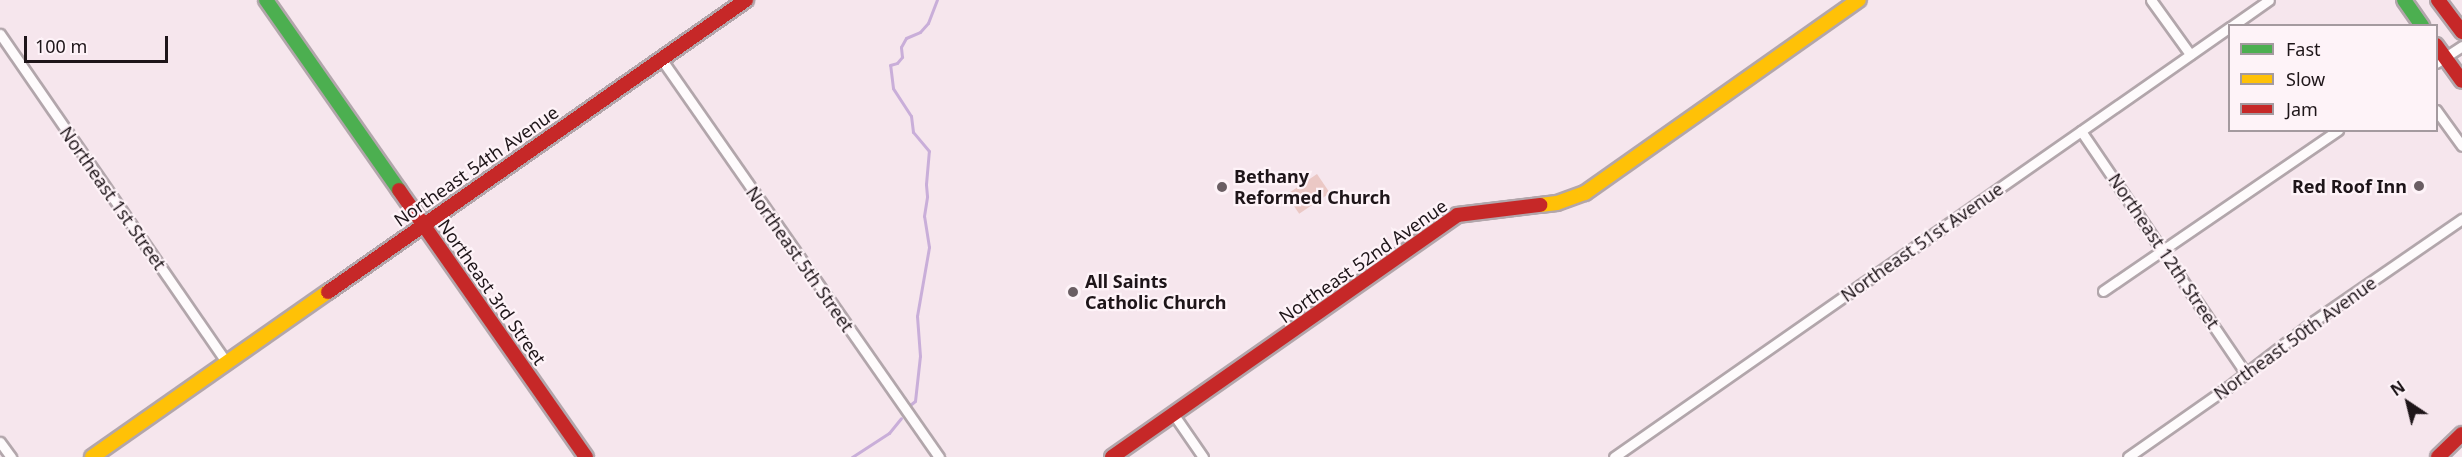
<!DOCTYPE html>
<html>
<head>
<meta charset="utf-8">
<style>
	body { margin:0 }
	#map { position:relative; width:2462px; height:457px; overflow:hidden; background:#f6e6ed; font-family:"Noto Sans",sans-serif }
	div>[style] { position:absolute }
	[style*='--x'] { left:calc(var(--x)*1px); top:calc(var(--y)*1px); width:calc(var(--w)*1px); rotate:calc(var(--a)*1deg) }
	.green>* { inset:0; background:#ebc8c5; transform-origin:0 0 }
	.stream>* { height:3px; margin:-1.5px; padding:0 1.5px; transform-origin:1.5px; border-radius:1.5px; background:#c9aed9 }
	.roads { filter:drop-shadow(2px 0 #b2a6ab) drop-shadow(-2px 0 #b2a6ab) drop-shadow(0 2px #b2a6ab) drop-shadow(0 -2px #b2a6ab) }
	.street>* { height:9px; margin:-4.5px; padding:0 4.5px; transform-origin:4.5px; border-radius:4.5px; background:#fefbfc }
	.fast>* { height:14px; margin:-7px; padding:0 7px; transform-origin:7px; border-radius:7px; background:#4caf50 }
	.slow>* { height:14px; margin:-7px; padding:0 7px; transform-origin:7px; border-radius:7px; background:#ffc107 }
	.jam>* { height:14px; margin:-7px; padding:0 7px; transform-origin:7px; border-radius:7px; background:#c62828 }
	.dots>* { width:16px; height:16px; translate:-50% -50%; box-sizing:border-box; border:3px solid #fef3f8; border-radius:50% }
	span { translate:-50% -50%; white-space:nowrap; text-align:center; line-height:1.15; -webkit-text-stroke:4.5px #fef3f8; paint-order:stroke }
	.street-label { font-size:18px; color:#1e1519 }
	.poi-label { font-size:18px; color:#1e1519; font-weight:700 }
	.left { translate:0 -50%; text-align:left }
	.right { translate:-100% -50%; text-align:right }
	.legend { position:absolute; left:2228px; top:24px; width:210px; height:108px; box-sizing:border-box; background:#fef3f8; border:2px solid #a49a9f; margin:0; padding:8px 10px; list-style:none; font-size:18px; color:#1e1519 }
	.legend li { display:flex; align-items:center; gap:12px; height:30px }
	.legend b { width:30px; border:2px solid #a49a9f }
	.north { position:absolute; left:2378px; top:373px; width:60px; height:60px; -webkit-text-stroke:4px #fef3f8; paint-order:stroke; rotate:325deg; font-size:16px; font-weight:700; line-height:24px; text-align:center; color:#1e1519 }
	.north::after { content:''; display:block; margin:auto; width:21px; height:27px; background:#1e1519; clip-path:polygon(50% 0,100% 100%,50% 72%,0 100%) }
	.scale { position:absolute; left:24px; top:36px; width:144px; height:27px; box-sizing:border-box; border:3px solid #1e1519; border-top:0; padding-left:8px; font-size:18px; line-height:21px; white-space:nowrap; color:#1e1519; -webkit-text-stroke:4px #fef3f8; paint-order:stroke }
</style>
</head>
<body>
<div id="map">
	<div class="green">
		<div style="left:1317px;top:174px;width:23px;height:37px;rotate:56deg"></div>
	</div>
	<div class="stream">
		<div style="--x:910;--y:405;--w:6;--a:-39"></div>
		<div style="--x:915;--y:401;--w:45;--a:-83.7"></div>
		<div style="--x:920;--y:356;--w:40;--a:-94.3"></div>
		<div style="--x:917;--y:316;--w:70;--a:-80.1"></div>
		<div style="--x:929;--y:247;--w:31;--a:-99"></div>
		<div style="--x:924;--y:216;--w:20;--a:-81"></div>
		<div style="--x:927;--y:196;--w:12;--a:-95"></div>
		<div style="--x:926;--y:184;--w:33;--a:-85"></div>
		<div style="--x:929;--y:151;--w:25;--a:-130"></div>
		<div style="--x:913;--y:132;--w:16;--a:-97"></div>
		<div style="--x:911;--y:116;--w:33;--a:-123"></div>
		<div style="--x:893;--y:88;--w:23;--a:-97"></div>
		<div style="--x:890;--y:65;--w:7;--a:-16"></div>
		<div style="--x:897;--y:63;--w:8;--a:-50"></div>
		<div style="--x:902;--y:57;--w:10;--a:-96"></div>
		<div style="--x:901;--y:47;--w:10;--a:-61"></div>
		<div style="--x:906;--y:38;--w:15;--a:-23"></div>
		<div style="--x:920;--y:32;--w:12;--a:-48"></div>
		<div style="--x:928;--y:23;--w:25;--a:-69"></div>
		<div style="--x:852;--y:457;--w:44;--a:-33"></div>
		<div style="--x:889;--y:433;--w:19;--a:-51"></div>
	</div>
	<div class="roads">
		<div class="street">
			<div style="--x:2151;--y:0;--w:67;--a:54.2"></div>
			<div style="--x:2232;--y:26;--w:45;--a:-35.1"></div>
			<div style="--x:0;--y:34;--w:400;--a:55.4"></div>
			<div style="--x:662;--y:60;--w:484;--a:55.1"></div>
			<div style="--x:2436;--y:63;--w:31;--a:-33"></div>
			<div style="--x:2436;--y:110;--w:44;--a:54.2"></div>
			<div style="--x:2081;--y:131;--w:292;--a:55.8"></div>
			<div style="--x:2103;--y:291;--w:285;--a:-34.4"></div>
			<div style="--x:1174;--y:415;--w:51;--a:55.4"></div>
			<div style="--x:0;--y:442;--w:19;--a:54"></div>
			<div style="--x:1614;--y:457;--w:751;--a:-34.92"></div>
			<div style="--x:2128;--y:457;--w:122;--a:-35"></div>
			<div style="--x:2228;--y:387;--w:108;--a:-37.5"></div>
			<div style="--x:2314;--y:321;--w:180;--a:-34.6"></div>
		</div>
		<div class="fast">
			<div style="--x:266;--y:0;--w:232;--a:55"></div>
			<div style="--x:2404;--y:0;--w:32;--a:55"></div>
		</div>
		<div class="slow">
			<div style="--x:1540;--y:205;--w:17;--a:-7"></div>
			<div style="--x:1557;--y:203;--w:30;--a:-20"></div>
			<div style="--x:1585;--y:193;--w:335;--a:-35.2"></div>
			<div style="--x:92;--y:457;--w:288;--a:-35"></div>
		</div>
		<div class="jam">
			<div style="--x:2438;--y:0;--w:40;--a:53"></div>
			<div style="--x:2436;--y:45;--w:44;--a:54.2"></div>
			<div style="--x:399;--y:190;--w:326;--a:55"></div>
			<div style="--x:328;--y:292;--w:510;--a:-34.94"></div>
			<div style="--x:1112;--y:457;--w:421;--a:-35"></div>
			<div style="--x:1457;--y:215;--w:84;--a:-6.9"></div>
			<div style="--x:2438;--y:457;--w:33;--a:-44"></div>
		</div>
	</div>
	<div class="dots">
		<div style="left:2419px;top:186px;background:#6a5e63"></div>
		<div style="left:1222px;top:187px;background:#6a5e63"></div>
		<div style="left:1073px;top:292px;background:#6a5e63"></div>
	</div>
	<div class="street-label">
		<span style="left:476px;top:166px;rotate:-35deg">Northeast 54th Avenue</span>
		<span style="left:113px;top:198px;rotate:55deg">Northeast 1st Street</span>
		<span style="left:1922px;top:242px;rotate:-35deg">Northeast 51st Avenue</span>
		<span style="left:2164px;top:251px;rotate:56deg">Northeast 12th Street</span>
		<span style="left:800px;top:259px;rotate:55deg">Northeast 5th Street</span>
		<span style="left:1363px;top:261px;rotate:-35deg">Northeast 52nd Avenue</span>
		<span style="left:492px;top:292px;rotate:55deg">Northeast 3rd Street</span>
		<span style="left:2295px;top:338px;rotate:-36deg">Northeast 50th Avenue</span>
	</div>
	<div class="poi-label">
		<span class="left" style="left:1234px;top:187px">Bethany<br>Reformed Church</span>
		<span class="right" style="left:2407px;top:186px">Red Roof Inn</span>
		<span class="left" style="left:1085px;top:292px">All Saints<br>Catholic Church</span>
	</div>
	<ul class="legend">
	<li><b style="height:8px;background:#4caf50"></b>Fast</li>
	<li><b style="height:8px;background:#ffc107"></b>Slow</li>
	<li><b style="height:8px;background:#c62828"></b>Jam</li>
	</ul>
	<div class="north">N</div>
	<div class="scale">100 m</div>
</div>
</body>
</html>
